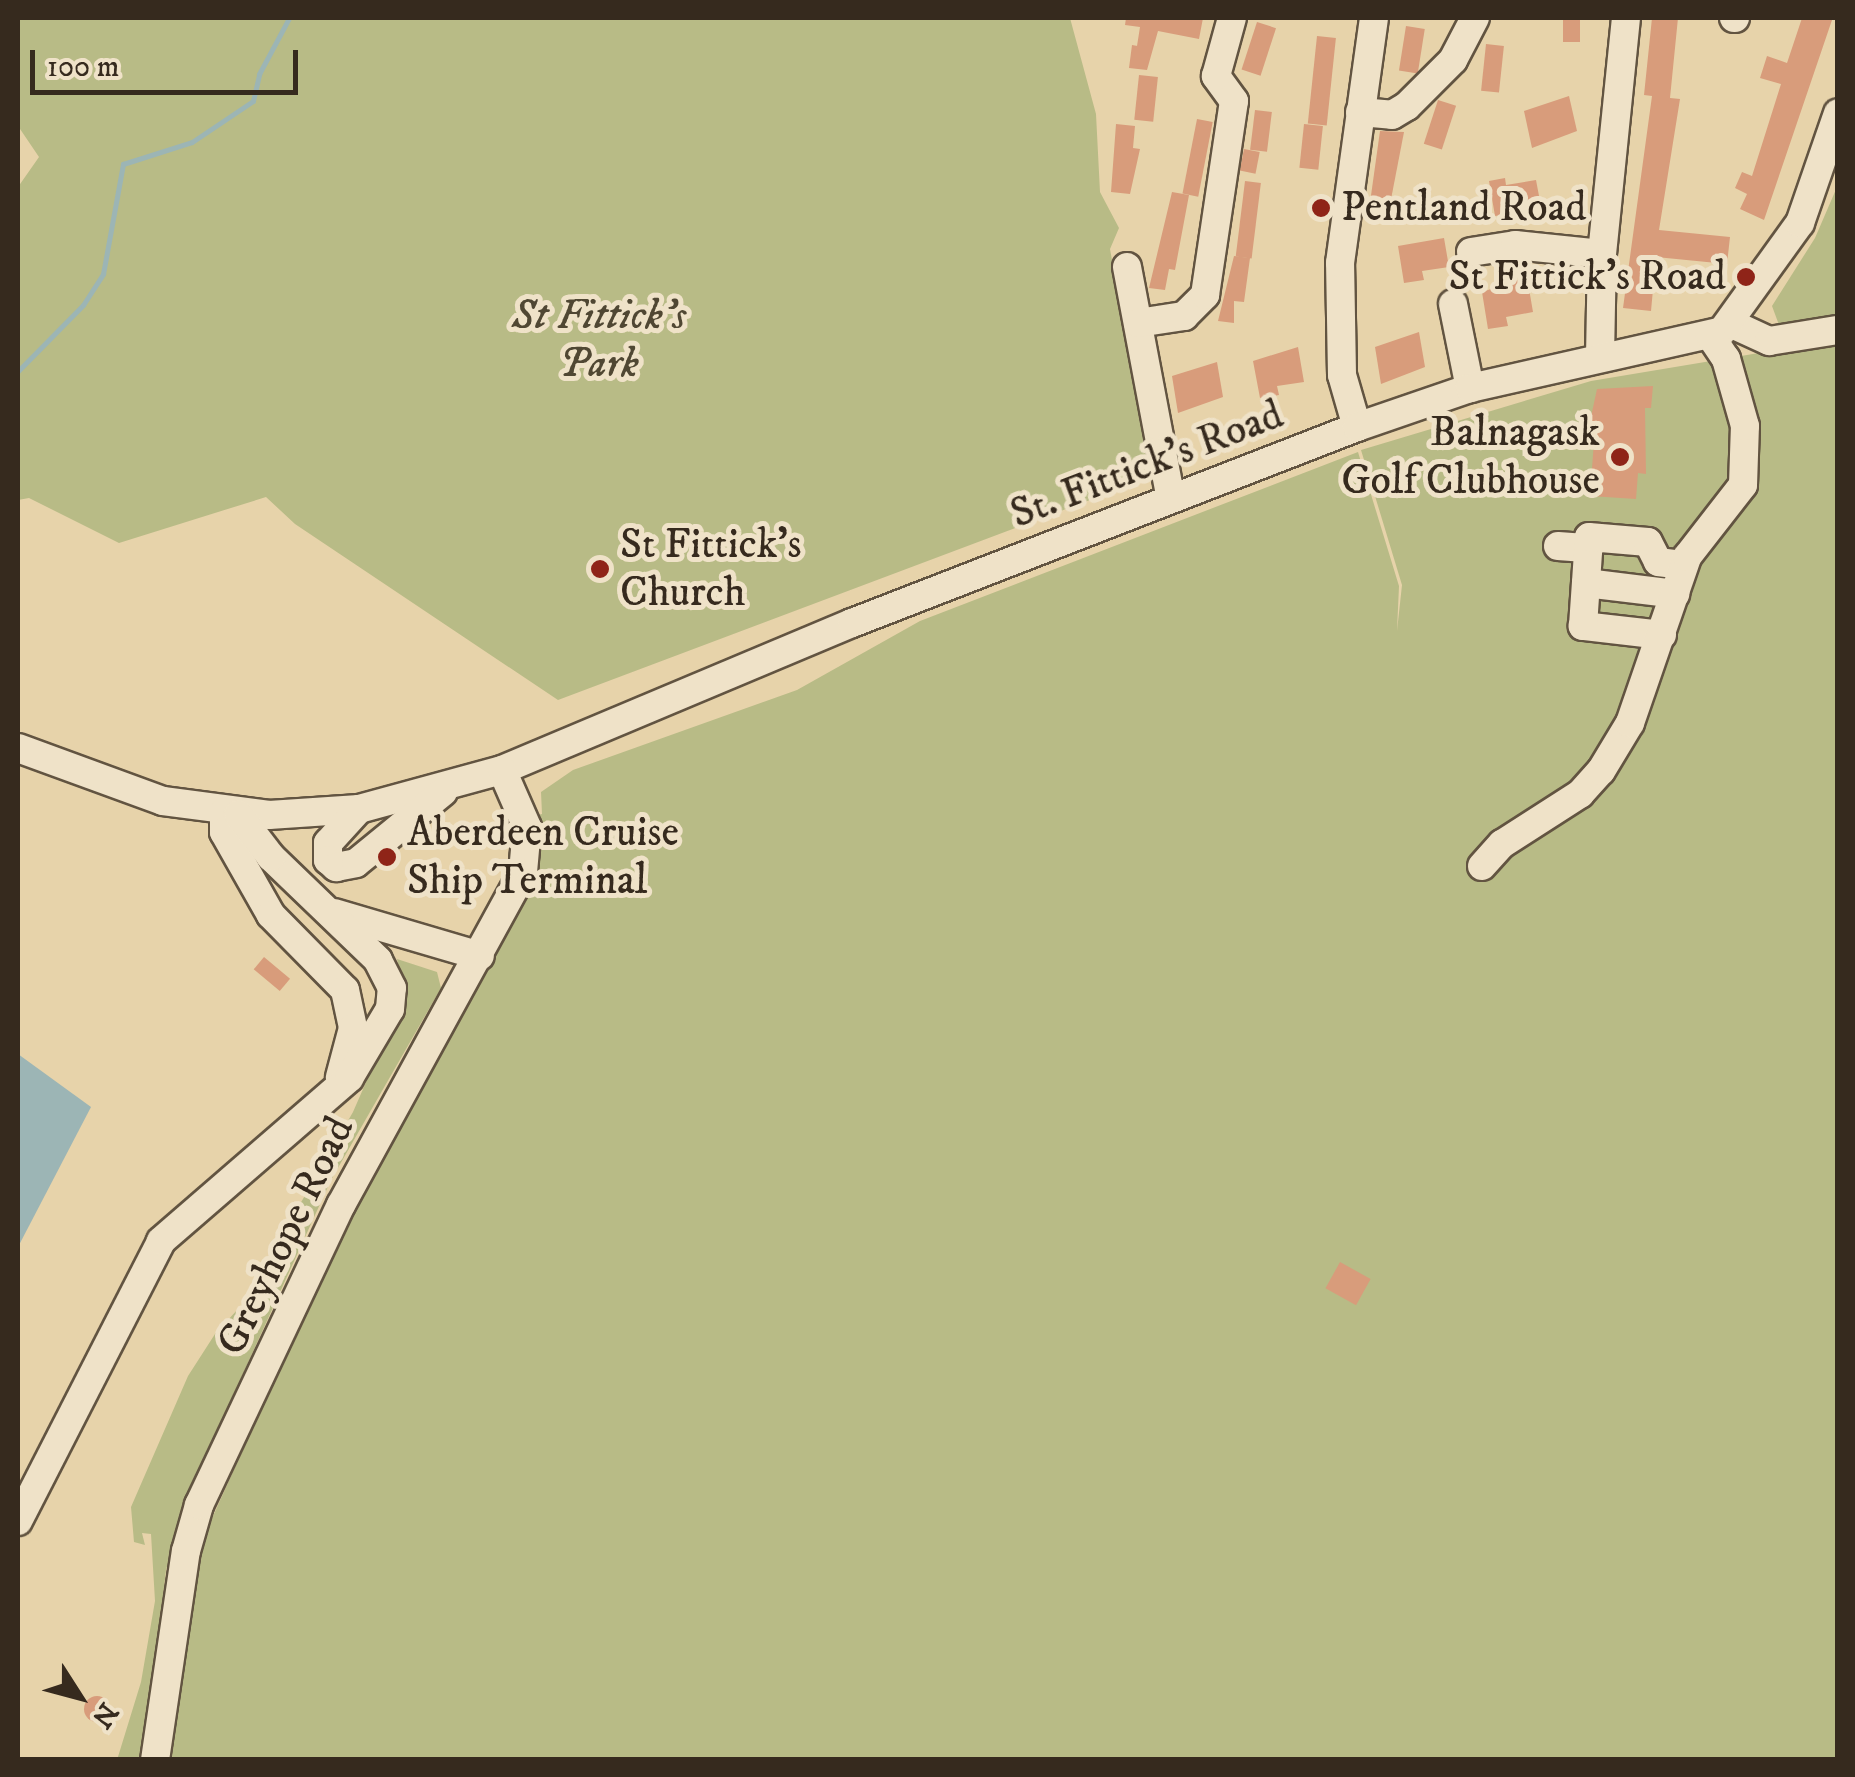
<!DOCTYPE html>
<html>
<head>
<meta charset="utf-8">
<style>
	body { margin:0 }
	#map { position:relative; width:1855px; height:1777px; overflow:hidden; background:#e7d3aa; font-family:"IM FELL DW Pica",serif }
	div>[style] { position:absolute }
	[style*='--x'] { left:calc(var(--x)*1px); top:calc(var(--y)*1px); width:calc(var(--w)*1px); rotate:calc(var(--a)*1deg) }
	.green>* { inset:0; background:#b8bb86 }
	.water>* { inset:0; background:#9cb5b5 }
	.stream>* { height:5px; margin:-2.5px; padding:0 2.5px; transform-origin:2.5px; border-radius:2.5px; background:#9cb5b5 }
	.building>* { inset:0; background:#d89c7b; transform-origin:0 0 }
	.round { border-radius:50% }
	.roads { filter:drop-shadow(2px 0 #625441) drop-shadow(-2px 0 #625441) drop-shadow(0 2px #625441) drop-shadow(0 -2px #625441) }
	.minor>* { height:28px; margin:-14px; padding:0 14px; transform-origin:14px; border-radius:14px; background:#efe2c8 }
	.dots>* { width:28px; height:28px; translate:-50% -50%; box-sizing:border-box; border:5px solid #efe2c8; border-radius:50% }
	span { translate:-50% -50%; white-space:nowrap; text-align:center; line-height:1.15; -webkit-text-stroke:10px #efe2c8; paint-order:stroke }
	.poi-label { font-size:42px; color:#362a1e }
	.left { translate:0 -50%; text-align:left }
	.right { translate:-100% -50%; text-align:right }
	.park-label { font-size:42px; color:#504733; font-style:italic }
	.street-label { font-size:42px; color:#362a1e }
	.frame { position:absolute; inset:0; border:20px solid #362a1e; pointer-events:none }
	.north { position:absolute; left:30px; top:1647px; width:100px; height:100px; -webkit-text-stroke:8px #efe2c8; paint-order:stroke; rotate:126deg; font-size:28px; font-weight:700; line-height:40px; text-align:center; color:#362a1e }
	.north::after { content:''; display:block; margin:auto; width:35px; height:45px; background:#362a1e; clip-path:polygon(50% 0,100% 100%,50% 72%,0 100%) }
	.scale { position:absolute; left:30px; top:50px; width:268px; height:45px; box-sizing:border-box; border:5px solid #362a1e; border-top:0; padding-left:12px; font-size:30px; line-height:35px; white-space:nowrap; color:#362a1e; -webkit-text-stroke:8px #efe2c8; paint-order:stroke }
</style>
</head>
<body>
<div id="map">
	<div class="green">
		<div style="clip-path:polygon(18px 18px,1070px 18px,1096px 114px,1100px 192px,1119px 228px,1110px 249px,1151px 477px,558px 700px,295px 524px,266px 497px,119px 543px,29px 498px,18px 500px,18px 187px,39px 157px,18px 126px)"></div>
		<div style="clip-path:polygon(1837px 187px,1837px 315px,1779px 325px,1772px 306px,1815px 238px)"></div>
		<div style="clip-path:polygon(1837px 340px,1837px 1759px,163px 1760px,204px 1536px,363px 1184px,535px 869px,533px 816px,542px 814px,541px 792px,573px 770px,797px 690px,920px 621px,1358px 452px,1399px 586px,1397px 631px,1402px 585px,1361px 450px,1591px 381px)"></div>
		<div style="clip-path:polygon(397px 959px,437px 972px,441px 988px,331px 1180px,190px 1490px,166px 1570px,145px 1759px,117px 1760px,141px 1682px,155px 1601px,151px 1534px,142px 1533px,145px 1545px,134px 1542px,131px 1507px,188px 1376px,215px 1334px,250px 1296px,256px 1298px,260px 1286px,254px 1284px,353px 1112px,405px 993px)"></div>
	</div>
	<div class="water">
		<div style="clip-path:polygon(18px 1054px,91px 1107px,18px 1247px)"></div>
	</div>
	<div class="stream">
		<div style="--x:18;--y:371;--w:93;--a:-45.4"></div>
		<div style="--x:83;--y:305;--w:37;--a:-57"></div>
		<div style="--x:103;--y:274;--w:112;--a:-79.7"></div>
		<div style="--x:123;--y:164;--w:72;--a:-17.7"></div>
		<div style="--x:192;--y:142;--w:73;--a:-33.9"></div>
		<div style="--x:253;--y:101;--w:28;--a:-77"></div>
		<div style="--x:259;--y:74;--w:64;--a:-61.8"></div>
	</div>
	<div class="building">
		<div style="clip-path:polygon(1126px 18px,1203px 18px,1199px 39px,1158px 31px,1147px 70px,1129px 68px,1132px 45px,1143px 47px,1137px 46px,1140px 27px,1125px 25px)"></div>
		<div style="left:1563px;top:18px;width:17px;height:24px"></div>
		<div style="clip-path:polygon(1652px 18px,1678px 18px,1670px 98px,1680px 99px,1659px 230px,1730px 237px,1727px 264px,1656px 257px,1651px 311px,1623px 308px,1652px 96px,1644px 95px)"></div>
		<div style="clip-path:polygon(1802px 18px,1832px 20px,1764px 220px,1740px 209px,1747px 194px,1735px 188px,1742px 172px,1752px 176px,1781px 84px,1760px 78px,1767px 56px,1787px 63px)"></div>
		<div style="left:1257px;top:22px;width:20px;height:50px;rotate:18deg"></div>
		<div style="left:1406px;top:26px;width:19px;height:45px;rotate:9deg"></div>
		<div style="left:1317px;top:36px;width:19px;height:88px;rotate:6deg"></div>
		<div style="left:1486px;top:44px;width:18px;height:47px;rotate:6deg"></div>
		<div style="left:1139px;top:75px;width:19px;height:45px;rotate:6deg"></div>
		<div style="clip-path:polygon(1569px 96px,1577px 131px,1532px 148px,1524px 111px)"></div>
		<div style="left:1438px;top:100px;width:19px;height:46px;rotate:18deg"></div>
		<div style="left:1255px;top:110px;width:17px;height:40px;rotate:7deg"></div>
		<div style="left:1197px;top:119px;width:16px;height:76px;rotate:11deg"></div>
		<div style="clip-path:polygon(1116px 124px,1135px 126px,1133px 148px,1140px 149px,1130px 194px,1111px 192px)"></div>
		<div style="left:1304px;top:124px;width:19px;height:44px;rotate:6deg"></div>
		<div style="clip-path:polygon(1380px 131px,1404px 132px,1387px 220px,1368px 217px)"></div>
		<div style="left:1244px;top:149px;width:16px;height:22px;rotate:11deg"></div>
		<div style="clip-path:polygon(1505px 178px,1506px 185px,1536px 180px,1543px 217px,1523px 221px,1522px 212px,1495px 216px,1489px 181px)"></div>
		<div style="left:1245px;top:181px;width:16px;height:76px;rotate:7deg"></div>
		<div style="clip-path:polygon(1172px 192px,1189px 195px,1175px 270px,1169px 269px,1165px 290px,1149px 288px)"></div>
		<div style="clip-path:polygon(1444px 238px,1449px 267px,1422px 271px,1424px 280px,1404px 283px,1398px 246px)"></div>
		<div style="clip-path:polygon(1234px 256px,1250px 258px,1244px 302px,1234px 301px,1234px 323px,1218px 321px)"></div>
		<div style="clip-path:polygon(1527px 277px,1533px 312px,1506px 317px,1508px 326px,1488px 329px,1482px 292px)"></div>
		<div style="clip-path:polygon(1419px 332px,1425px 367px,1381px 384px,1375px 347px)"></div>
		<div style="clip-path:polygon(1298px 347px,1304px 382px,1277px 386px,1279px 395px,1260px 398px,1253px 361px)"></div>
		<div style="clip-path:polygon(1217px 362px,1223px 397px,1178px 413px,1172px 376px)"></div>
		<div style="clip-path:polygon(1653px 386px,1651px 408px,1645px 408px,1646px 474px,1638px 473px,1636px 499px,1590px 496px,1594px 441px,1586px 440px,1597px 389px)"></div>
		<div style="left:264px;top:957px;width:34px;height:16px;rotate:40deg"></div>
		<div style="left:1340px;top:1262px;width:35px;height:30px;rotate:29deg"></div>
		<div class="round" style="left:84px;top:1696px;width:26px;height:26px"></div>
	</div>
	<div class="roads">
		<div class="minor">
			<div style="--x:1734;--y:18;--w:1;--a:0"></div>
			<div style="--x:1360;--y:112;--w:32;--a:5"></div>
			<div style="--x:1392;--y:115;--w:17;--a:-31"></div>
			<div style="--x:1407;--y:106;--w:65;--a:-45"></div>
			<div style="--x:1453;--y:60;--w:47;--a:-62.4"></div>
			<div style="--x:1471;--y:252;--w:45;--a:-9"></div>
			<div style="--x:1515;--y:245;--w:87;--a:5.9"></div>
			<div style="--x:1127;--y:267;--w:236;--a:79.3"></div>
			<div style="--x:1453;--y:304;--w:86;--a:78.6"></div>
			<div style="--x:1138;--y:323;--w:47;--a:-8.7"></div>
			<div style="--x:1184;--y:316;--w:30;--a:-45"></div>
			<div style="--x:1205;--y:295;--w:196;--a:-81.5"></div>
			<div style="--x:1234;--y:101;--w:31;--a:-126"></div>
			<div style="--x:1216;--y:76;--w:60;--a:-74.6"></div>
			<div style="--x:1732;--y:324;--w:41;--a:24.7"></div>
			<div style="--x:1769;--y:341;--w:70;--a:-9.1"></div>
			<div style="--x:1600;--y:357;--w:103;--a:-88.9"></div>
			<div style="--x:1602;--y:254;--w:237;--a:-84.2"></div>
			<div style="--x:1357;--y:427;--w:54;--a:-106.1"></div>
			<div style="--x:1342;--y:375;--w:112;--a:-91"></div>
			<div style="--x:1340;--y:263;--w:247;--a:-82.1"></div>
			<div style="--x:1558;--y:546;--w:31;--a:4"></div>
			<div style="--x:1586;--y:583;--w:90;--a:7"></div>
			<div style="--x:1662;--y:635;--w:80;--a:-173.5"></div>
			<div style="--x:1583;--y:626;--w:89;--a:-86.1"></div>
			<div style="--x:1589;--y:537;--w:59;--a:4.8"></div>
			<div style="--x:1648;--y:542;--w:22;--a:63"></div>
			<div style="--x:1658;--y:562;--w:26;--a:7"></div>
			<div style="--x:18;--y:748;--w:154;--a:20.1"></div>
			<div style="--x:163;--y:801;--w:107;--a:7.5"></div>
			<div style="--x:269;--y:815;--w:90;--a:-3.8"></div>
			<div style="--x:359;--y:809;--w:148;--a:-15.3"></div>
			<div style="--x:502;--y:770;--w:380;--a:-22.8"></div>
			<div style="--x:852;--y:623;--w:542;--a:-21.21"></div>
			<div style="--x:1357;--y:427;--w:120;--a:-19"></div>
			<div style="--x:1470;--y:388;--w:258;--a:-12.7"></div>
			<div style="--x:1722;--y:331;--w:133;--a:-54.2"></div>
			<div style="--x:1800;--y:223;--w:116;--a:-70.9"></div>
			<div style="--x:359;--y:809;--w:46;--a:132.4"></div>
			<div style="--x:328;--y:843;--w:17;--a:90"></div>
			<div style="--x:328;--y:860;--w:11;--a:41"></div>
			<div style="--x:336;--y:867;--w:20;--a:-11"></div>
			<div style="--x:356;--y:863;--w:112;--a:-39.2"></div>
			<div style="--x:224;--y:812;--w:20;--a:90"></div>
			<div style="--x:224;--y:832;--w:95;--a:60.5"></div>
			<div style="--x:271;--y:915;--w:105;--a:45.4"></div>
			<div style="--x:345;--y:990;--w:39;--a:78"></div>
			<div style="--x:353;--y:1028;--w:51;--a:104.9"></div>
			<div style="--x:1482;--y:866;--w:30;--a:-48"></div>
			<div style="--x:1502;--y:844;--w:93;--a:-32.7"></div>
			<div style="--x:1580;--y:794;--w:31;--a:-48"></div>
			<div style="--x:1601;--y:771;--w:56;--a:-58.9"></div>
			<div style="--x:1630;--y:723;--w:176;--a:-71"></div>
			<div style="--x:1687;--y:557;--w:91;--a:-52.1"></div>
			<div style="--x:1743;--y:485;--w:59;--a:-88.1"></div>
			<div style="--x:1745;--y:426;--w:70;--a:-105.8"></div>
			<div style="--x:1726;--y:359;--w:29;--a:-124"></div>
			<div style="--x:334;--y:913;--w:152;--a:16.4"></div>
			<div style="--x:18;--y:1521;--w:314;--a:-62.9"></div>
			<div style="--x:161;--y:1241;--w:249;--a:-40.9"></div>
			<div style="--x:349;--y:1078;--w:80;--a:-59.3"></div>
			<div style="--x:390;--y:1009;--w:21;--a:-85"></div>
			<div style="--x:392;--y:988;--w:31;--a:-117"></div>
			<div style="--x:378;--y:960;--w:149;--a:-136.1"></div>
			<div style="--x:271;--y:857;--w:54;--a:-127.5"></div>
			<div style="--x:155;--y:1760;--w:211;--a:-81.6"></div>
			<div style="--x:186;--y:1551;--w:48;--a:-74.2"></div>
			<div style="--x:199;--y:1505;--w:332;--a:-64.7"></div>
			<div style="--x:341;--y:1205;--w:379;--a:-61.3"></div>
			<div style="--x:523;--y:872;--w:45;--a:-84.9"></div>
			<div style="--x:527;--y:827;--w:62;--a:-113.7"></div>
		</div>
	</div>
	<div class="dots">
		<div style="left:1321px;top:208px;background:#8f2418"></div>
		<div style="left:1746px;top:277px;background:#8f2418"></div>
		<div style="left:1620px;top:457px;background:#8f2418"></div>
		<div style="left:600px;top:569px;background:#8f2418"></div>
		<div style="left:387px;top:857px;background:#8f2418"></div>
	</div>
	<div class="poi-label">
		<span class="left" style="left:1341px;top:208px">Pentland Road</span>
		<span class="right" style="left:1726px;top:277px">St Fittick's Road</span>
		<span class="right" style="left:1600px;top:457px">Balnagask<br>Golf Clubhouse</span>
		<span class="left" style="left:620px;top:569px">St Fittick's<br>Church</span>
		<span class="left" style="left:407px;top:857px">Aberdeen Cruise<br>Ship Terminal</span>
	</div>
	<div class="park-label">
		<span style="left:599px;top:340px">St Fittick's<br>Park</span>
	</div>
	<div class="street-label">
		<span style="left:1147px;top:465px;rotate:-21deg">St. Fittick's Road</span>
		<span style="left:286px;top:1236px;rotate:-64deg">Greyhope Road</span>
	</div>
	<div class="frame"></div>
	<div class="north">N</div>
	<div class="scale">100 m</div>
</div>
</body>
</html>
